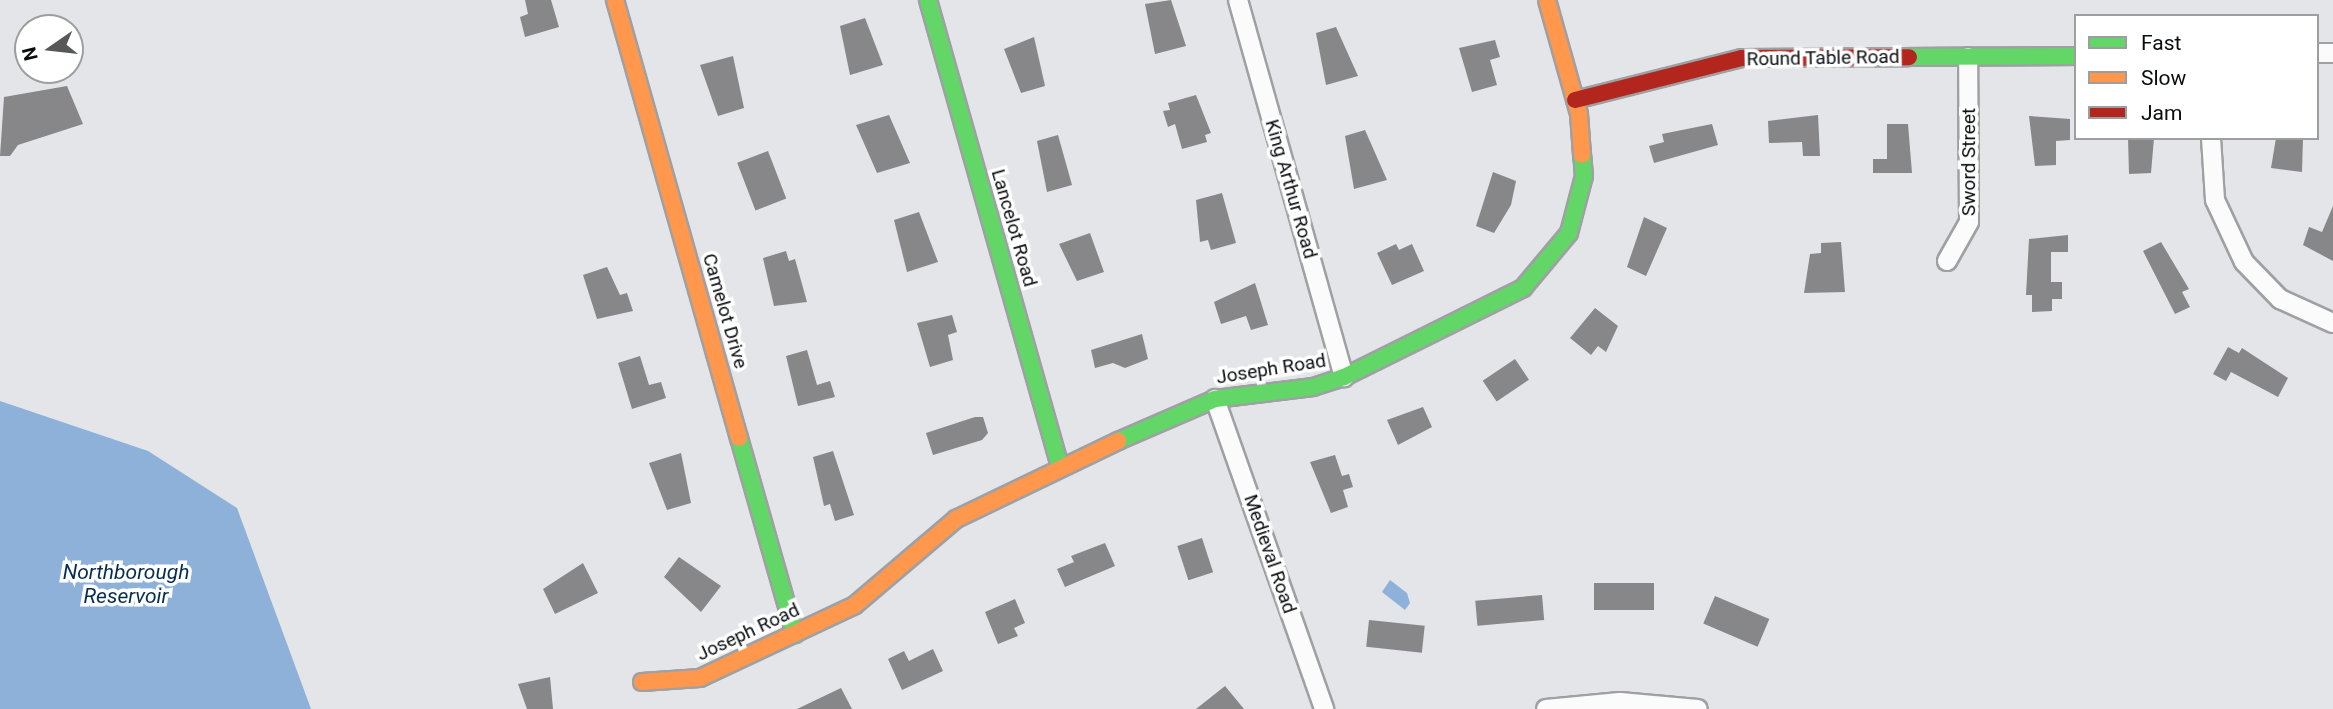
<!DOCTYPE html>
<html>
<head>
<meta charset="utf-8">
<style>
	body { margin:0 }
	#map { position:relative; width:2333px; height:709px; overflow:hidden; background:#e3e5e8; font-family:Roboto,sans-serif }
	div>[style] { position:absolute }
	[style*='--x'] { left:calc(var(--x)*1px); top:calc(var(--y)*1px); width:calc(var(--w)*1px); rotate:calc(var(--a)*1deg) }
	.water>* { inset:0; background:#8db1d9 }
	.building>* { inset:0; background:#878789; transform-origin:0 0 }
	.roads { filter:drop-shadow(2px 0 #9fa0a3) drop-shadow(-2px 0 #9fa0a3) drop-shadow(0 2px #9fa0a3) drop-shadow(0 -2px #9fa0a3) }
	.street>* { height:18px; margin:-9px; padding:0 9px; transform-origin:9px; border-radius:9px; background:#fbfbfc }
	.fast>* { height:16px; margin:-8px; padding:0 8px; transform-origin:8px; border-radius:8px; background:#63d668 }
	.slow>* { height:16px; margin:-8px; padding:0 8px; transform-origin:8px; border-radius:8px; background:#ff974d }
	.jam>* { height:16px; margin:-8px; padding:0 8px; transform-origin:8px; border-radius:8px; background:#b3261e }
	span { translate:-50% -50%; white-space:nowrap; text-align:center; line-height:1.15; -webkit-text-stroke:7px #fff; paint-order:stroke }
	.street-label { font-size:19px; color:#0b0c0e }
	.water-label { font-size:21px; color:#062d50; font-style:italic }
	.legend { position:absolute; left:2074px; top:14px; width:245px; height:126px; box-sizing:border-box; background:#fff; border:2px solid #9d9e9f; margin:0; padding:9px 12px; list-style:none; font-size:21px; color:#0b0c0e }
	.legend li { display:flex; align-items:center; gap:14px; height:35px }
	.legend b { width:35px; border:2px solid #9d9e9f }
	.north { position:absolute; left:14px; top:14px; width:70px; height:70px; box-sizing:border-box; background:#fff; border:2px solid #9d9e9f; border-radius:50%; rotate:256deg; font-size:19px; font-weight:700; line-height:28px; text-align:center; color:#0b0c0e }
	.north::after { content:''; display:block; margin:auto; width:24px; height:32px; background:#57585a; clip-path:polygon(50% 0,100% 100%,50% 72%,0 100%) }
</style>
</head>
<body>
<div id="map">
	<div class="water">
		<div style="clip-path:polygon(0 401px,148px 451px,237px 508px,311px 709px,0 709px)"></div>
		<div style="clip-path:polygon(1390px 580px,1407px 593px,1410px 603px,1405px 610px,1382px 592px)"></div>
	</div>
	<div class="building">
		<div style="clip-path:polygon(525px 0,551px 0,559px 27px,525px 37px,520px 17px,528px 14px)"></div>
		<div style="clip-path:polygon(1171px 0,1186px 46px,1155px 54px,1145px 4px)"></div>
		<div style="clip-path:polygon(865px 18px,883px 65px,850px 75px,840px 26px)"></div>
		<div style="clip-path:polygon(1336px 27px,1358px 76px,1326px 85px,1316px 33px)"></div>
		<div style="clip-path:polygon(1034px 37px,1045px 86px,1021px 93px,1004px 49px)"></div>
		<div style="clip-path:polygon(1495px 40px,1500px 57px,1490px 60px,1497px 85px,1472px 92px,1459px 48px)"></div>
		<div style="clip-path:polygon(733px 56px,744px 108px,718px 116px,700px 65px)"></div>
		<div style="clip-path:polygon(67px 86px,83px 124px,18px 145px,10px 156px,0 156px,4px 97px)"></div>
		<div style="clip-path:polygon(1196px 95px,1211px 133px,1205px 135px,1207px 142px,1182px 149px,1175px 124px,1168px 127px,1163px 111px,1170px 110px,1168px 103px)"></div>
		<div style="clip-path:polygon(889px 115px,910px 163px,877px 173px,856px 125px)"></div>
		<div style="clip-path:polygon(1818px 115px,1820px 156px,1803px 156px,1802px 142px,1769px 143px,1768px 121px)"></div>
		<div style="clip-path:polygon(2029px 116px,2070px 119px,2070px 140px,2056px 141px,2056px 165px,2035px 166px)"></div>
		<div style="clip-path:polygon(1712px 124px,1718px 145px,1654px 163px,1649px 146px,1664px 142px,1662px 134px)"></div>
		<div style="clip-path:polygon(1887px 124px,1908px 124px,1912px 173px,1873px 173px,1873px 159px,1887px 159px)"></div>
		<div style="clip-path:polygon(1365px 130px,1387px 180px,1354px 189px,1345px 136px)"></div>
		<div style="clip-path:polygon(1058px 135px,1072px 185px,1047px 192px,1037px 141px)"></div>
		<div style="clip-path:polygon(2128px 138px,2154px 138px,2151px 173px,2129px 174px)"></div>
		<div style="clip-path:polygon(2276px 138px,2303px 138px,2302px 172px,2271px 168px)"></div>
		<div style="left:768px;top:151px;width:51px;height:33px;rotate:69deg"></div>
		<div style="clip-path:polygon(1493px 172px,1516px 181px,1511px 205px,1494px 233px,1476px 226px)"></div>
		<div style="clip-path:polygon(1222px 193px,1236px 243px,1211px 250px,1208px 240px,1200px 242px,1196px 200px)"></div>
		<div style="clip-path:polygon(2333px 206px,2333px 261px,2303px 245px,2309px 227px,2322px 232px)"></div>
		<div style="clip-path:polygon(919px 212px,938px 262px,907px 272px,894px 220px)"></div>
		<div style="clip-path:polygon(1644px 217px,1667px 228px,1646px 276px,1627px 267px)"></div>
		<div style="clip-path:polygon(1090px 233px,1104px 272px,1077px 281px,1059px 244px)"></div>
		<div style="clip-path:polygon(2068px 235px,2068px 252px,2051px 252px,2051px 282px,2062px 282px,2062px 299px,2052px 299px,2052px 311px,2032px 312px,2032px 295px,2026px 295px,2029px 239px)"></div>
		<div style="clip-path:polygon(1841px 242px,1845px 292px,1804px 293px,1810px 254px,1821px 253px,1821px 243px)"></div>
		<div style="clip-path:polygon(2161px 242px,2189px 289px,2182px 292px,2190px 307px,2175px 314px,2143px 251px)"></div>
		<div style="clip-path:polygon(1396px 244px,1399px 250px,1412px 244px,1424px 271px,1392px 285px,1377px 253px)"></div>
		<div style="clip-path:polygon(786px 251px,789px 261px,795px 259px,807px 302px,774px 306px,763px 258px)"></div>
		<div style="clip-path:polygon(607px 267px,620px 295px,627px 293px,633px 311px,597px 319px,583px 275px)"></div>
		<div style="clip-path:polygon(1255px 283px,1268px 325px,1251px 330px,1246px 316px,1221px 324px,1214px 302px)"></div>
		<div style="clip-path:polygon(1595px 308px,1618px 326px,1606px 352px,1598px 346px,1591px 355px,1570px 338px)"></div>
		<div style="clip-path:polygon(952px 315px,957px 332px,948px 335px,953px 360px,930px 367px,917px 323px)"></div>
		<div style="clip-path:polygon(1142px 334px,1148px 359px,1125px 368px,1113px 363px,1095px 368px,1091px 350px)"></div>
		<div style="clip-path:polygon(2228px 347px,2239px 353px,2242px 348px,2288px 378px,2278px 397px,2231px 372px,2226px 381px,2213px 374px)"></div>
		<div style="clip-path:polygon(807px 350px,817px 385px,830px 381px,835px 397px,798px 406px,786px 356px)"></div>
		<div style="clip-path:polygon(640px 356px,649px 385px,661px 382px,666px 398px,632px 409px,618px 363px)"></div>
		<div style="left:1515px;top:359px;width:25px;height:39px;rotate:56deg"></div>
		<div style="clip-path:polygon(1423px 407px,1432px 427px,1398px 445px,1387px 420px)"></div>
		<div style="clip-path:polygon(975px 417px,983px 417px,988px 433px,982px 440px,933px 455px,926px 433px)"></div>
		<div style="clip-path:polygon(833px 451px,854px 515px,835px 521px,830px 504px,824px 506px,813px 457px)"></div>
		<div style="clip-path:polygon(681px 453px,691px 503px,667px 510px,649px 463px)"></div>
		<div style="clip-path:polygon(1335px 455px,1342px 476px,1349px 474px,1353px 487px,1343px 490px,1348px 507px,1331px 513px,1310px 462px)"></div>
		<div style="left:1202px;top:538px;width:36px;height:26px;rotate:72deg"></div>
		<div style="clip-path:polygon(1105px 543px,1115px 566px,1065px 587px,1057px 569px,1074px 562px,1071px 556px)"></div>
		<div style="clip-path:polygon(679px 557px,721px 586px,701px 612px,664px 577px)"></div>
		<div style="clip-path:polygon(583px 563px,598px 593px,555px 614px,543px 589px)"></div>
		<div style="left:1654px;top:583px;width:27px;height:60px;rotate:90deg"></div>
		<div style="left:1542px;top:595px;width:25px;height:67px;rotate:85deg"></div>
		<div style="left:1715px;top:596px;width:59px;height:30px;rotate:23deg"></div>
		<div style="clip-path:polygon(1015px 599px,1025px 623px,1014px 628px,1018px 636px,998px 644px,985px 612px)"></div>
		<div style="left:1369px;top:620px;width:56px;height:27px;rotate:6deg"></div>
		<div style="clip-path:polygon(933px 649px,943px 671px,902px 690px,888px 659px,904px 651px,909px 661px)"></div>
		<div style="clip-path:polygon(550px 677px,553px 709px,527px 709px,518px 684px)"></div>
		<div style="clip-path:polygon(1225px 686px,1244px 709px,1196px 709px)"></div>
		<div style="clip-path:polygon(841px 688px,852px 709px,797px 709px)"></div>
	</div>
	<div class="roads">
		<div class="street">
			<div style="--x:1238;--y:0;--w:392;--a:74.3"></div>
			<div style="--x:2317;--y:53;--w:16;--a:0"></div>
			<div style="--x:2211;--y:138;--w:62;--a:86.3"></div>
			<div style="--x:2215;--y:200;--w:68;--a:64.9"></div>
			<div style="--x:2244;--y:262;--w:52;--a:45.8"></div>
			<div style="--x:2280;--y:299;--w:58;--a:24.4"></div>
			<div style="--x:1947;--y:261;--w:45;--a:-60.6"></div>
			<div style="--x:1969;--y:222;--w:165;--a:-90.3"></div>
			<div style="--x:1215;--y:399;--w:329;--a:70.6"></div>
			<div style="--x:1546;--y:709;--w:74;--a:-5.4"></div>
			<div style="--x:1620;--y:702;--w:78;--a:5.1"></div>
		</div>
		<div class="fast">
			<div style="--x:928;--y:0;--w:485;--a:74.2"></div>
			<div style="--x:1909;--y:57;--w:167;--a:-0.3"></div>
			<div style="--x:739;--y:438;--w:204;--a:74.1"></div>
			<div style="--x:1118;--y:441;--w:106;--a:-23.4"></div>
			<div style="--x:1215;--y:399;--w:99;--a:-7"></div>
			<div style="--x:1313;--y:387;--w:33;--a:-18"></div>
			<div style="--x:1344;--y:377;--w:200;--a:-26.4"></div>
			<div style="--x:1523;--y:288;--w:72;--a:-50.1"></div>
			<div style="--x:1569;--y:233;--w:59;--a:-75.3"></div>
			<div style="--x:1584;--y:176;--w:21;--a:-95"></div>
		</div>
		<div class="slow">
			<div style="--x:615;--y:0;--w:455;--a:74.2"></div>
			<div style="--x:1547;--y:0;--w:118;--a:74.3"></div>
			<div style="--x:1579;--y:114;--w:41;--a:85.8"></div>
			<div style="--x:642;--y:682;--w:58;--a:-3.9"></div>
			<div style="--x:700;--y:678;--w:171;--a:-25.2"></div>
			<div style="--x:855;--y:605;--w:133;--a:-40.4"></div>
			<div style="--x:956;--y:519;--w:180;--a:-25.7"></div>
		</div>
		<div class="jam">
			<div style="--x:1575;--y:100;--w:172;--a:-14.1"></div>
			<div style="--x:1742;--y:58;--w:167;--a:-0.3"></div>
		</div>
	</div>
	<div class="street-label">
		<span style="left:1823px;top:58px;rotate:-1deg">Round Table Road</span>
		<span style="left:1969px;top:162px;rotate:-90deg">Sword Street</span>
		<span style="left:1291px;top:189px;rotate:74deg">King Arthur Road</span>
		<span style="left:1014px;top:228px;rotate:74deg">Lancelot Road</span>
		<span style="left:725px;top:311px;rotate:74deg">Camelot Drive</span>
		<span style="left:1271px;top:369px;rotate:-9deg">Joseph Road</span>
		<span style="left:1270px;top:554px;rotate:71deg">Medieval Road</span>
		<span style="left:748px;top:632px;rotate:-25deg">Joseph Road</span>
	</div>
	<div class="water-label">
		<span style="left:126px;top:584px">Northborough<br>Reservoir</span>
	</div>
	<ul class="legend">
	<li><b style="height:9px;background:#63d668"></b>Fast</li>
	<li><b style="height:9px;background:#ff974d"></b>Slow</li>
	<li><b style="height:9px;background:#b3261e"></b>Jam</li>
	</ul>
	<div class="north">N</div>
</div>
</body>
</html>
